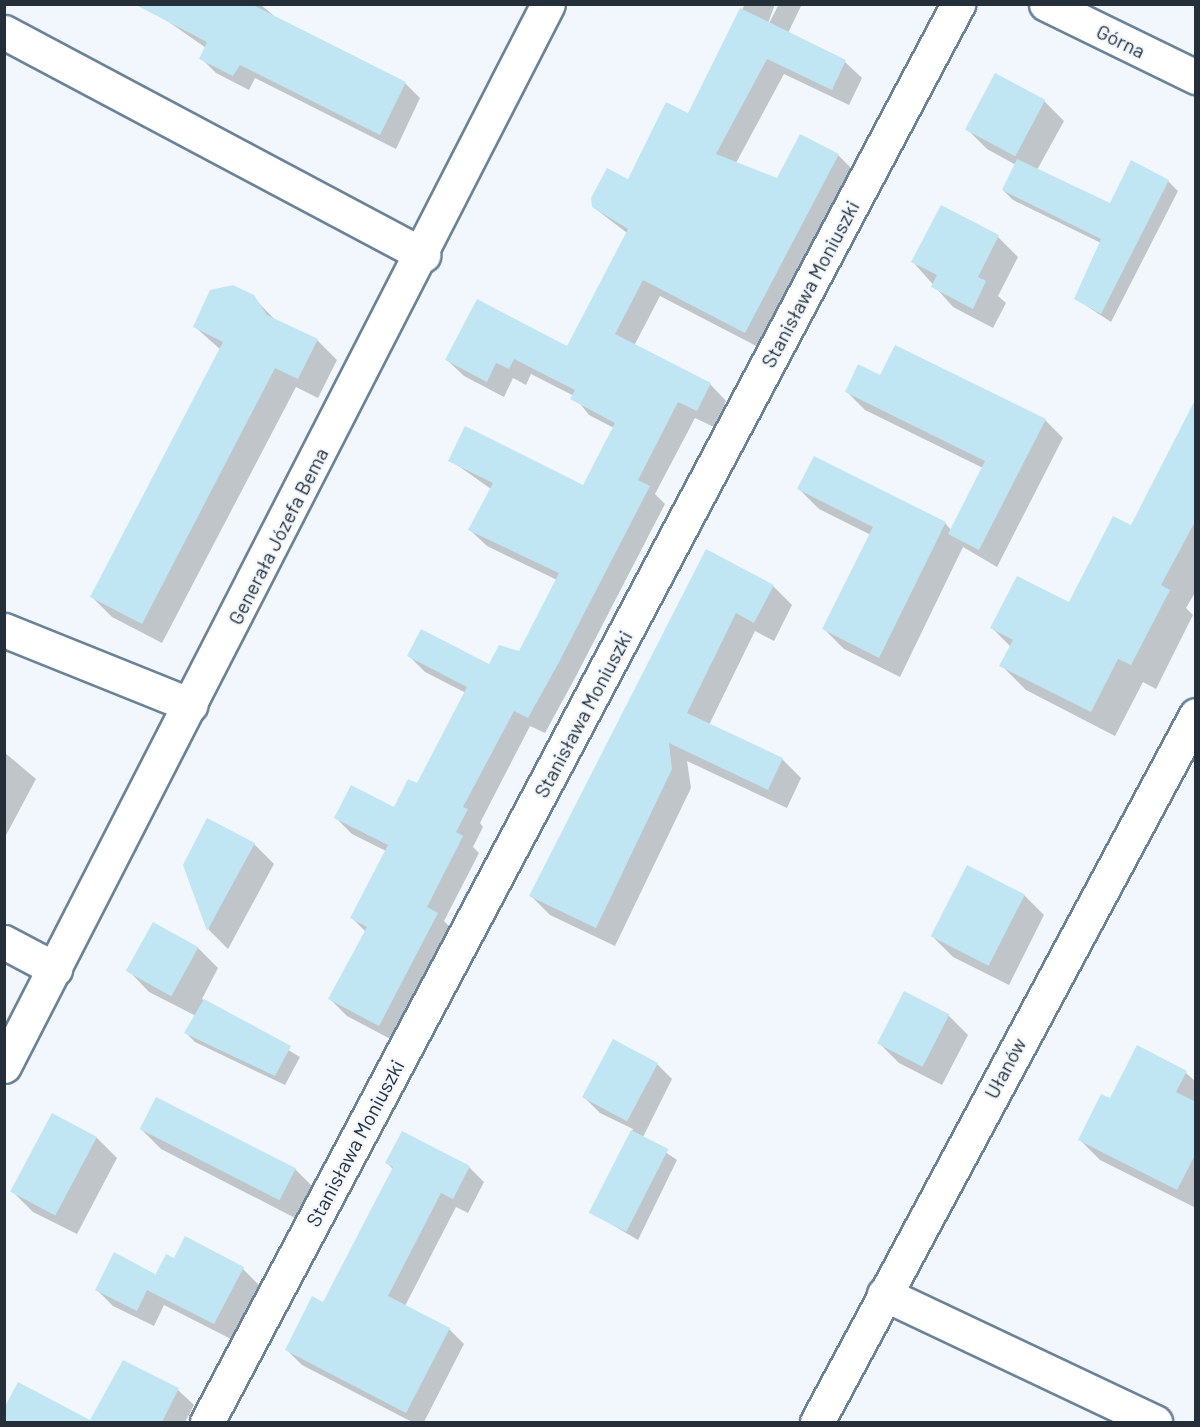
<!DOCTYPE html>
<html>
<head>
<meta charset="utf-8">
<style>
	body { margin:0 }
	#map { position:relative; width:1200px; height:1427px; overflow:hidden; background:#f1f7fc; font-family:Barlow,sans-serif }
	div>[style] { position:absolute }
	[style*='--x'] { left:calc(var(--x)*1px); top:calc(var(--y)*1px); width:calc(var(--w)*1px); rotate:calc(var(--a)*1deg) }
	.shadow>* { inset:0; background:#0003 }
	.building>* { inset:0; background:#c0e6f4; transform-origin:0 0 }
	.roads { filter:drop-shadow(2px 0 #6b8399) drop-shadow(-2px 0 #6b8399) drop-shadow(0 2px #6b8399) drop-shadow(0 -2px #6b8399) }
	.street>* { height:33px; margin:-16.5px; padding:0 16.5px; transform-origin:16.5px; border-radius:16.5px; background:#fff }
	span { translate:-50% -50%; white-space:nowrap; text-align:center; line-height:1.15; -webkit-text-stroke:4.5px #f1f7fc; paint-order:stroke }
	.street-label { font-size:20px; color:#252f39 }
	.frame { position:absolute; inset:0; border:6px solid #252f39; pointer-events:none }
</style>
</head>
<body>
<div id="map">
	<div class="shadow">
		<div style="clip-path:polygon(174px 4px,260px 4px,280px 21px,405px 83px,420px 98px,396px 149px,255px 78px,249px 90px,216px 73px,201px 58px,206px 48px,166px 20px)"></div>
		<div style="clip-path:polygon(745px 4px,775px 4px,766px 29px,779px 4px,802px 4px,788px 33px,845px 62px,862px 78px,849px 105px,784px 74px,736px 163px,777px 180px,838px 155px,855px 172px,762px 349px,660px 296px,634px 346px,710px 384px,726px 401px,714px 427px,695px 418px,655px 494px,665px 504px,575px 678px,545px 733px,530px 726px,480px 823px,483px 827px,473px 847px,479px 853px,444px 921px,454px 931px,396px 1042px,347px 1016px,330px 999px,366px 932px,351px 917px,386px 851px,352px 834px,336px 818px,395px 809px,418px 786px,466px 693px,425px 672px,408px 655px,490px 666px,519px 653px,557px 580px,487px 546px,470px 530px,491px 489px,450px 460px,584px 487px,614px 428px,589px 415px,574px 396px,531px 374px,526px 385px,513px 378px,504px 397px,464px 376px,447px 360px,568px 348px,627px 233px,593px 207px,629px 181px,689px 115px)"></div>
		<div style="clip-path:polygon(1044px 101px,1064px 121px,1037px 170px,1111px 205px,1168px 181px,1178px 191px,1111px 322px,1076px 299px,1101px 243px,1013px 200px,1003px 190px,1016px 165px,987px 149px,967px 129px)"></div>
		<div style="clip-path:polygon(998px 237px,1018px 257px,998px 296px,1006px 303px,993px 328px,953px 307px,913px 262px)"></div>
		<div style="clip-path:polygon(253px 297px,277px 322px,317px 340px,337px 360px,318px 398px,296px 387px,162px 643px,112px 617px,92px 597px,221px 350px,195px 327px)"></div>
		<div style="clip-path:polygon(881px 377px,1045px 420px,1063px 438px,997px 567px,963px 547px,900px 677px,844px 649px,824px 629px,871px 535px,819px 509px,799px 489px,945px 523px,951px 530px,983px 468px,865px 410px,847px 392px)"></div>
		<div style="clip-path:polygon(1196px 402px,1196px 591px,1186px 608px,1193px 615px,1156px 689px,1143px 682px,1115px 736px,1026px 690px,1001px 665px,1011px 647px,992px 628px,1069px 604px,1131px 527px)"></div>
		<div style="clip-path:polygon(707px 551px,773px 586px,792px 605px,774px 641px,755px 631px,709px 725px,782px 759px,801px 778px,787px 808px,687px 761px,691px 788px,615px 946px,550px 915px,531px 896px)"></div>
		<div style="clip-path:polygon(4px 752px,36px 779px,4px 839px)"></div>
		<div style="clip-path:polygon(254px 844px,274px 864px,228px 949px,209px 930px,184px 865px)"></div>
		<div style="clip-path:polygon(1024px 895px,1044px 915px,1009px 985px,953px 957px,933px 937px)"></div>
		<div style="clip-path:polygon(198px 948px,218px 968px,202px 999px,300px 1057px,285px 1085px,195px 1042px,185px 1032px,196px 1016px,149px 992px,129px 971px)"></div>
		<div style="clip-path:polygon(905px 993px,948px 1015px,968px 1035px,942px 1085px,899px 1063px,879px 1043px)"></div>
		<div style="clip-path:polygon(657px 1064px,672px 1079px,643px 1137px,677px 1160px,638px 1240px,592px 1213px,633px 1129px,600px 1113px,585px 1098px)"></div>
		<div style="clip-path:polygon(1186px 1073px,1196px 1082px,1196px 1208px,1100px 1160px,1080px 1140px,1110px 1100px)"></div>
		<div style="clip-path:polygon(53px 1115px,97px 1138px,117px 1158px,77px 1234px,33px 1212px,13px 1192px)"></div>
		<div style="clip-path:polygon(141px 1129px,295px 1169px,315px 1189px,299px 1220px,161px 1149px)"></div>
		<div style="clip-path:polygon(387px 1163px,469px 1167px,484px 1182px,468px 1213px,456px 1207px,405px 1306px,449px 1329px,464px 1344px,424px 1422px,412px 1422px,302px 1365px,287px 1350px,324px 1304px,393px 1169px)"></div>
		<div style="clip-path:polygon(174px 1260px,243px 1269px,259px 1285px,231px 1339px,164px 1305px,154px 1326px,113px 1306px,96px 1289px,156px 1276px)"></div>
		<div style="clip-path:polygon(124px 1362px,178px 1390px,194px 1405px,185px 1422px,91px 1422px)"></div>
		<div style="clip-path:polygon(4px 1411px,65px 1413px,60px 1422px,4px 1422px)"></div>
	</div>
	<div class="building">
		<div style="clip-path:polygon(134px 4px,251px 4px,406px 82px,380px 135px,240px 65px,233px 76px,199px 59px,207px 42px)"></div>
		<div style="clip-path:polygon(740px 8px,846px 60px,832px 90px,767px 59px,716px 154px,777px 178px,800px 134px,839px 154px,745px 333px,643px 280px,615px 334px,711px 383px,697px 411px,678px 402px,638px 480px,650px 486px,559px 662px,528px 718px,514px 711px,463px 807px,468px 809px,456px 832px,463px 836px,427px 907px,438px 913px,379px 1026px,328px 999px,367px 927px,350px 918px,388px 845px,334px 818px,351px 785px,394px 807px,408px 779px,417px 783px,467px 687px,407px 656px,421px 629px,489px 664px,499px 645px,519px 651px,559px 573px,468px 530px,493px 483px,448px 461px,465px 426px,583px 485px,615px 423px,570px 399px,575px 390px,514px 359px,509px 369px,496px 363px,487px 382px,445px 360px,477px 299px,567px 346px,628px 229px,592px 207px,591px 198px,607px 168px,628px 179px,666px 102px,688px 113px)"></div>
		<div style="left:995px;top:73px;width:57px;height:64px;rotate:28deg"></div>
		<div style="clip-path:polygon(1017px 159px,1110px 203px,1131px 160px,1169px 180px,1101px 314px,1074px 299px,1101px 239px,1002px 190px)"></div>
		<div style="clip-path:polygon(941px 205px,999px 235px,978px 277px,986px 281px,973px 309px,931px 287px,937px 275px,911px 262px)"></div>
		<div style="clip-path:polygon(233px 285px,254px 295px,267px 315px,318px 339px,298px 379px,275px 368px,142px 624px,90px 597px,223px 342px,193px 327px,210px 290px)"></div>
		<div style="clip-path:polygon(895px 345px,1046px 419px,979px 550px,948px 534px,985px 461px,845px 392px,858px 364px,880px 375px)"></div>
		<div style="clip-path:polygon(1196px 398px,1196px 520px,1161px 585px,1170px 590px,1131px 665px,1118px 659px,1091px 712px,999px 666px,1013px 640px,990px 628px,1017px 576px,1069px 602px,1113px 516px,1131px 525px)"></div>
		<div style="clip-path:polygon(814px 456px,946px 522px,879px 658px,822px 629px,873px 527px,797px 489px)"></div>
		<div style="clip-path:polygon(706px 549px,774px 585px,754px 623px,736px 613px,687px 713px,783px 758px,768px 790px,669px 743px,672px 769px,596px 928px,529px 896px)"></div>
		<div style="clip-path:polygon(207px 818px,255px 843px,207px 931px,183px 865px)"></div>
		<div style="left:967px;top:865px;width:65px;height:80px;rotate:27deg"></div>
		<div style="left:153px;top:922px;width:52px;height:56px;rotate:29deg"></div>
		<div style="left:904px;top:991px;width:51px;height:59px;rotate:27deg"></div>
		<div style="clip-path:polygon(204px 999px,291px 1046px,275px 1076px,184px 1033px)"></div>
		<div style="left:613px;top:1039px;width:51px;height:66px;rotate:28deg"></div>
		<div style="clip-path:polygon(1137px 1045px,1187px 1071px,1176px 1092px,1196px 1102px,1196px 1153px,1177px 1190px,1078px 1140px,1101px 1094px,1110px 1098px)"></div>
		<div style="left:156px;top:1097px;width:157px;height:36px;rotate:27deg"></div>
		<div style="left:52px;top:1113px;width:51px;height:89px;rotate:28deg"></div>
		<div style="left:631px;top:1130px;width:42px;height:93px;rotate:27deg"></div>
		<div style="clip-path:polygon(402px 1131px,470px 1166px,453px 1199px,441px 1193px,388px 1296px,450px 1328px,406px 1413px,285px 1350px,312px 1296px,323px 1302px,393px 1167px,385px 1163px)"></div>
		<div style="clip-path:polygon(185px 1236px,244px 1267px,214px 1324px,147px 1290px,137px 1311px,95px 1290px,114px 1252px,155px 1274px,153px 1279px,166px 1254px,174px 1258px)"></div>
		<div style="clip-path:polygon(123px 1360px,179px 1388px,162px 1422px,4px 1422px,4px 1408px,18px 1382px,90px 1420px)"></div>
	</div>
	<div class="roads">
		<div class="street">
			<div style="--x:1046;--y:4;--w:167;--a:26"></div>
			<div style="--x:4;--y:32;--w:475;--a:28"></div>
			<div style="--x:4;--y:630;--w:201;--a:21.9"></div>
			<div style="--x:4;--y:942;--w:58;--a:27.9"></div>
			<div style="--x:4;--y:1066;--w:1193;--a:-62.88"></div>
			<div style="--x:884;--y:1294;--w:300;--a:25.3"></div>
			<div style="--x:207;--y:1422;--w:1605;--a:-62.09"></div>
			<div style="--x:817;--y:1422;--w:802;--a:-61.81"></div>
		</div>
	</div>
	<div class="street-label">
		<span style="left:1121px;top:41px;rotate:26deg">Górna</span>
		<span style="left:810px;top:284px;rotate:-62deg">Stanisława Moniuszki</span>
		<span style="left:278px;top:536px;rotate:-63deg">Generała Józefa Bema</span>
		<span style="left:583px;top:714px;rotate:-62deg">Stanisława Moniuszki</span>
		<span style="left:1005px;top:1068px;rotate:-62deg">Ułanów</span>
		<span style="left:355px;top:1143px;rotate:-62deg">Stanisława Moniuszki</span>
	</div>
	<div class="frame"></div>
</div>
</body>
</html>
